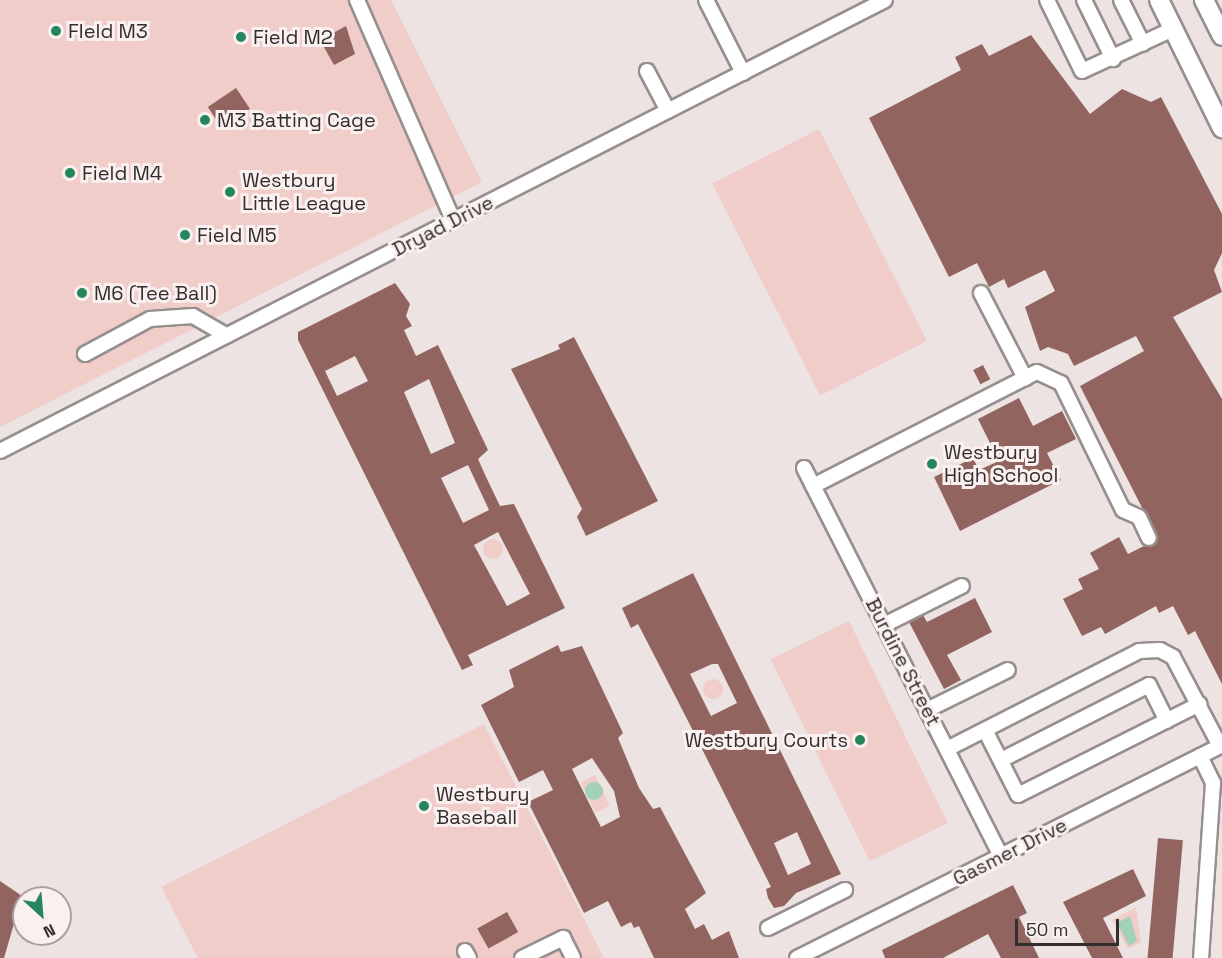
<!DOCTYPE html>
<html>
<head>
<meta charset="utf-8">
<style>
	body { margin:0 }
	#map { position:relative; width:1222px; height:958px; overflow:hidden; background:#ece3e2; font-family:"Space Grotesk",sans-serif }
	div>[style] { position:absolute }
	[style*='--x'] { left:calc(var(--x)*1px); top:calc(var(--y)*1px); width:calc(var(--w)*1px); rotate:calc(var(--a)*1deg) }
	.green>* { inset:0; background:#f0cdc9; transform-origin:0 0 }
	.round { border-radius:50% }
	.water>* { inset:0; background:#a2d1b7 }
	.building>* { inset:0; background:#92645f; transform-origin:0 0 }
	.roads { filter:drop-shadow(2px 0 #978f8e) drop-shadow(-2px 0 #978f8e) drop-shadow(0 2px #978f8e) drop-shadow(0 -2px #978f8e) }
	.minor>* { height:14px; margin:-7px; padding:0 7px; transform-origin:7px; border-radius:7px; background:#fff }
	.major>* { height:18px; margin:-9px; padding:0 9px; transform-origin:9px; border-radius:9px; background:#fff }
	.dots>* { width:16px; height:16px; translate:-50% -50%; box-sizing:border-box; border:3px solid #f9f0ef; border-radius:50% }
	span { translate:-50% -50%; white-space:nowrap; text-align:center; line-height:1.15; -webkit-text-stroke:6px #f9f0ef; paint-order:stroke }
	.poi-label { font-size:20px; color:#312e2d }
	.left { translate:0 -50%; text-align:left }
	.right { translate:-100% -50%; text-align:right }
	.street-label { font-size:20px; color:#312e2d }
	.north { position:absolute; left:12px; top:886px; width:60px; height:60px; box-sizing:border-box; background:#f9f0ef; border:2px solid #a9a2a1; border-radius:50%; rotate:154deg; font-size:16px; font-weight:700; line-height:24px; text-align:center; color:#312e2d }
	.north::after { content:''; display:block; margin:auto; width:21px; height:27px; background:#25855c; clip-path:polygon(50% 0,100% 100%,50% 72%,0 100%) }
	.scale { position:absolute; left:1015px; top:919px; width:104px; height:27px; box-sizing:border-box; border:3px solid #312e2d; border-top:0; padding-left:8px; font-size:18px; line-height:21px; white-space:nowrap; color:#312e2d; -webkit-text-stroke:4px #f9f0ef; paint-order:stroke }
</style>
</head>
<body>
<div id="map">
	<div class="green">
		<div style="clip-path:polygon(0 0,391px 0,482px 182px,0 427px)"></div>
		<div style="left:819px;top:129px;width:238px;height:120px;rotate:63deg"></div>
		<div class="round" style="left:483px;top:539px;width:20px;height:20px"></div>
		<div style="left:849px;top:621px;width:225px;height:87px;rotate:64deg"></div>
		<div class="round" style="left:703px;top:679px;width:20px;height:20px"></div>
		<div style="clip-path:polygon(484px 724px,604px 958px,198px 958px,161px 887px)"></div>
		<div style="left:595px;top:775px;width:34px;height:16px;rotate:64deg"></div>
		<div style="clip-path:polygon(1136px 907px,1141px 943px,1128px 949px,1112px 920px)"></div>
	</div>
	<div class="water">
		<div class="round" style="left:585px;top:782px;width:18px;height:18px"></div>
		<div style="clip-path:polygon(1130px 916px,1137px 941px,1129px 946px,1117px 923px)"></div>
	</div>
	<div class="building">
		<div style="clip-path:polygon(346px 26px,355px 54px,334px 65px,320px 40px)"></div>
		<div style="clip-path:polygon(1031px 35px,1090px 114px,1122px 89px,1151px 102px,1161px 97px,1222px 214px,1222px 253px,1214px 270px,1222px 292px,1173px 317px,1222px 399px,1222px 684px,1195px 631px,1188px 635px,1173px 606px,1159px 613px,1156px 606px,1105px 634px,1101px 627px,1082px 636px,1063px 599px,1083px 589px,1078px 579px,1099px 569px,1090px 553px,1119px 537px,1128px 554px,1158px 539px,1080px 386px,1144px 351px,1136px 336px,1074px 366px,1068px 354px,1048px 347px,1040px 351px,1025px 307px,1055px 291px,1045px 270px,1008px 288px,1004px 279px,989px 287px,977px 263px,949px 277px,869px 118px,961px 70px,955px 57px,982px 44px,989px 56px)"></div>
		<div style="left:236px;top:88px;width:25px;height:34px;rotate:56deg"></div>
		<div style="clip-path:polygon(evenodd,395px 283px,410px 304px,406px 316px,412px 326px,404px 330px,416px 356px,438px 345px,488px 450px,478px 459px,487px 479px,500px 506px,514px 504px,565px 608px,468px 655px,473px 665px,462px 670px,298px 340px,298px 332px,395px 283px,355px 356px,368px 381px,337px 396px,325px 371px,355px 356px,395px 283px,429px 379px,455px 443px,431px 454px,404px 392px,429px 379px,395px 283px,468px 465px,489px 510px,463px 523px,441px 478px,468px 465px,395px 283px,498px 532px,530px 594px,507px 606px,474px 545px,498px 532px)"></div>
		<div style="clip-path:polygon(574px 337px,658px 501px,586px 536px,577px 517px,582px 509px,511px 369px,560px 349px,558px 345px)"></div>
		<div style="left:983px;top:365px;width:16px;height:11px;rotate:63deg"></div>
		<div style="clip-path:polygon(1019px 398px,1033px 426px,1062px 411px,1076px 439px,1047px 453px,1061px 480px,960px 531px,934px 477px,973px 458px,979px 470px,999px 461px,978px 419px)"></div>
		<div style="clip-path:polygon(evenodd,693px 573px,841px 874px,796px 893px,784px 906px,774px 908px,768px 898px,766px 889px,771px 887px,686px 717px,638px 624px,631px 628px,622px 608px,693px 573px,712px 664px,718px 664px,737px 703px,711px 716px,690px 674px,712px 664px,693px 573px,797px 832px,811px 864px,788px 875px,774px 843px,797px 832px)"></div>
		<div style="clip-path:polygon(975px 598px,992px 632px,947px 655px,961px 680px,944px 689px,909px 622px,923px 615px,927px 622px)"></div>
		<div style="clip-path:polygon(evenodd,558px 645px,561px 652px,582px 646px,623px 733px,618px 738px,639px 788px,653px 809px,660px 807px,706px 893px,685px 909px,695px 929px,704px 924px,712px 940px,729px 931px,739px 958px,654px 958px,639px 926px,634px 928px,631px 922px,621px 927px,608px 901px,584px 913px,528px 802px,553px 790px,543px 770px,519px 782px,481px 705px,514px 687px,509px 670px,558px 645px,592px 758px,614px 791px,620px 817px,601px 827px,572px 769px,592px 758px)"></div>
		<div style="left:1158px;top:838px;width:25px;height:121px;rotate:5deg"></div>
		<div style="clip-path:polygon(1133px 869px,1146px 896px,1103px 918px,1123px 958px,1092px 958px,1063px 902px)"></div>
		<div style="clip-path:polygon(0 881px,22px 896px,4px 958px,0 958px)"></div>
		<div style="clip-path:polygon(1013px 885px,1027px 913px,1019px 917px,1039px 958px,1001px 958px,988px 934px,943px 958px,885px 958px,882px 950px)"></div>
		<div style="left:507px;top:912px;width:23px;height:34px;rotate:61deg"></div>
	</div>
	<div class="roads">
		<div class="minor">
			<div style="--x:357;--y:0;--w:240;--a:66.4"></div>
			<div style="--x:706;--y:0;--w:82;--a:63.1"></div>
			<div style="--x:1047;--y:0;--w:79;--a:63.8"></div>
			<div style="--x:1082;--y:71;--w:100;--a:-24.8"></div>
			<div style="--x:1084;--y:0;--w:66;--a:63.8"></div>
			<div style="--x:1121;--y:0;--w:49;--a:63.4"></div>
			<div style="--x:647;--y:71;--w:45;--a:62.3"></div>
			<div style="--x:981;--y:293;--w:96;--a:62.6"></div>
			<div style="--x:85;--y:354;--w:74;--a:-28.3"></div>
			<div style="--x:150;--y:319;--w:43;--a:-4"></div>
			<div style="--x:193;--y:316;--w:39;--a:30"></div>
			<div style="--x:0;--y:451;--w:993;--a:-27"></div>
			<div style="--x:804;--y:468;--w:435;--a:63.1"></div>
			<div style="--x:813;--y:486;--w:251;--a:-27"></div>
			<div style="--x:1037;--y:372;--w:26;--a:25"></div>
			<div style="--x:1061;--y:383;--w:141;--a:64"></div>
			<div style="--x:1123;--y:510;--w:17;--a:24"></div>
			<div style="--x:1139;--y:517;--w:23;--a:65"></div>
			<div style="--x:884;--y:625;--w:87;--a:-26.6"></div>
			<div style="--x:927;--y:710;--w:90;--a:-26.3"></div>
			<div style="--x:985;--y:730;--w:73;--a:63.1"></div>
			<div style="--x:1018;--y:795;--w:203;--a:-26.6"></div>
			<div style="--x:947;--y:749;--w:216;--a:-27"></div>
			<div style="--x:1139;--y:651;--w:21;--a:-3"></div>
			<div style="--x:1160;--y:650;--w:15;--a:28"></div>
			<div style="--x:1173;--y:657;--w:101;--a:62.2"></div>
			<div style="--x:1200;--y:756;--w:30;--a:64"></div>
			<div style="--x:1213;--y:783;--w:175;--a:93.9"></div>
			<div style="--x:1001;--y:760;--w:166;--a:-26.9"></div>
			<div style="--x:1149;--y:685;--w:40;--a:63.4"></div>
			<div style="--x:768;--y:928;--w:86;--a:-26.3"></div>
			<div style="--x:465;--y:951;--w:8;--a:60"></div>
			<div style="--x:522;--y:958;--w:46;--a:-26"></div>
			<div style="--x:563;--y:938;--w:22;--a:63"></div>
			<div style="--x:797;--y:958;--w:475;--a:-26.6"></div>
		</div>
		<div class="major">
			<div style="--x:1159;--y:0;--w:143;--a:63.8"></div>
			<div style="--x:1204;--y:0;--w:40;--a:63.4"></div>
		</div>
	</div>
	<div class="dots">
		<div style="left:56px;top:31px;background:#25855c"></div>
		<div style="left:241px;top:37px;background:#25855c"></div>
		<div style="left:205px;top:120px;background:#25855c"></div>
		<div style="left:70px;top:173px;background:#25855c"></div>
		<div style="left:230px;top:192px;background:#25855c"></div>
		<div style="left:185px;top:235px;background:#25855c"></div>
		<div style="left:82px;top:293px;background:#25855c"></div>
		<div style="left:932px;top:464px;background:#25855c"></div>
		<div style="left:860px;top:740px;background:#25855c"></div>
		<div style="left:424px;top:806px;background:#25855c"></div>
	</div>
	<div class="poi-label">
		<span class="left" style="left:68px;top:31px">FIeld M3</span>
		<span class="left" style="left:253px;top:37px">Field M2</span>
		<span class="left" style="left:217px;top:120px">M3 Batting Cage</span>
		<span class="left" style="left:82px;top:173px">Field M4</span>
		<span class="left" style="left:242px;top:192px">Westbury<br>Little League</span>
		<span class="left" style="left:197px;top:235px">Field M5</span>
		<span class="left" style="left:94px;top:293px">M6 (Tee Ball)</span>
		<span class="left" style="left:944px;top:464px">Westbury<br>High School</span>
		<span class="right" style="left:848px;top:740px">Westbury Courts</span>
		<span class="left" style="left:436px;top:806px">Westbury<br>Baseball</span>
	</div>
	<div class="street-label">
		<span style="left:443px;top:226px;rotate:-27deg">Dryad Drive</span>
		<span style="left:903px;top:662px;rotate:63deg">Burdine Street</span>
		<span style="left:1010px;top:852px;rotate:-27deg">Gasmer Drive</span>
	</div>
	<div class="north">N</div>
	<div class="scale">50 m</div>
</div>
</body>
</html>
